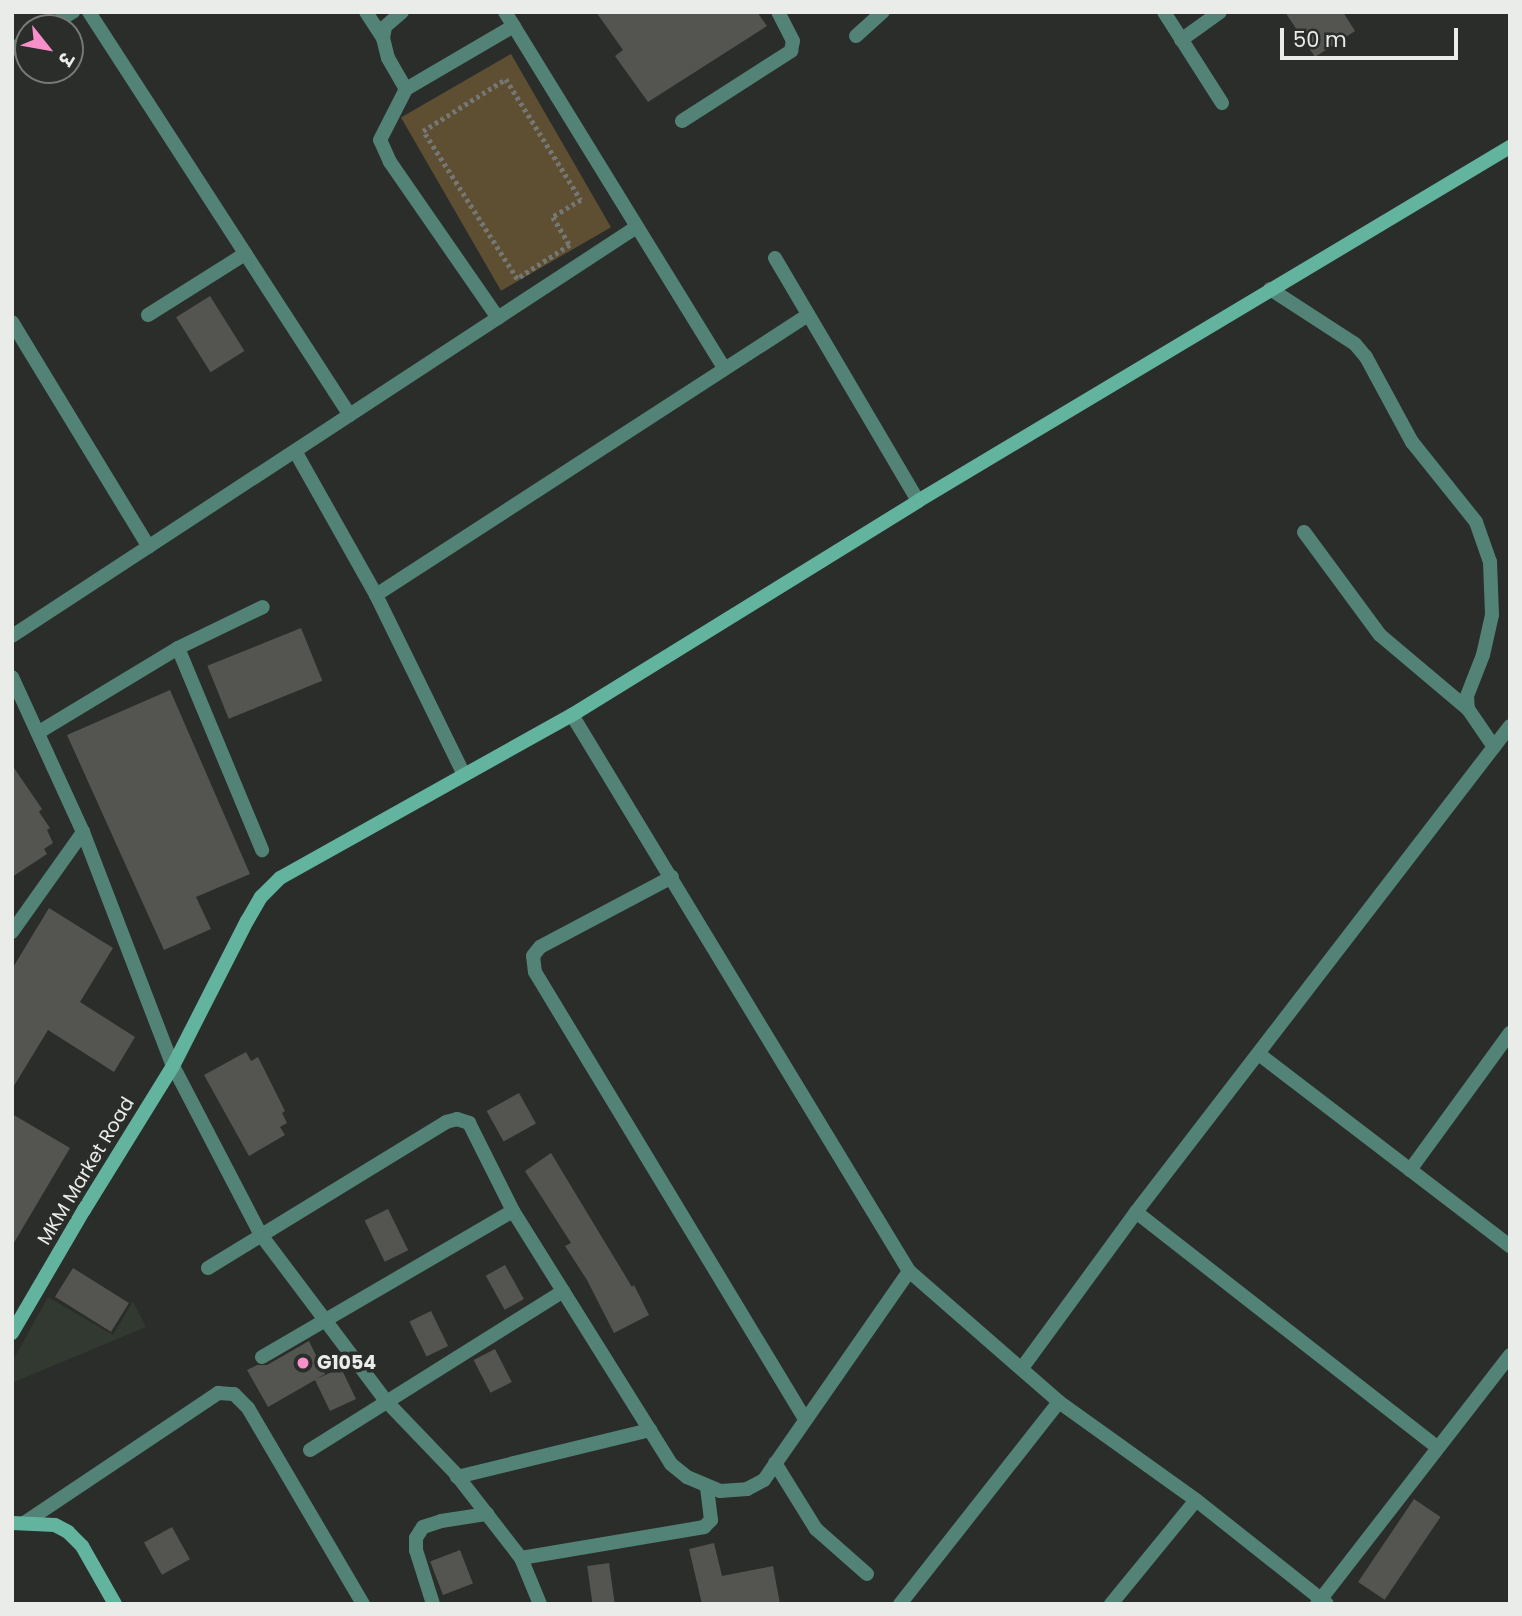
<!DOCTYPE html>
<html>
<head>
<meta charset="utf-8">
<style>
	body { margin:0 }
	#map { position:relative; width:1522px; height:1616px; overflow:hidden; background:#2a2d29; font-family:Poppins,"Noto Sans Devanagari",sans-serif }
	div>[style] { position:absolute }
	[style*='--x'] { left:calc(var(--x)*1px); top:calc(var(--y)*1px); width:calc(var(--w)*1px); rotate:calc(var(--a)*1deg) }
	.built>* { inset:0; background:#313931 }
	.green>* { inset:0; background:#5f4f32; transform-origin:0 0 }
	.building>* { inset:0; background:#545550; transform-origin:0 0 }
	.path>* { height:4.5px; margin-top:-2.25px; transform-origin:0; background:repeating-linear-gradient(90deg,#757774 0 3.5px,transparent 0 7px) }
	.street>* { height:14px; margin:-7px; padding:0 7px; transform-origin:7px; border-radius:7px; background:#528376 }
	.secondary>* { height:14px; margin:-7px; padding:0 7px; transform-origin:7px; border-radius:7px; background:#62b49f }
	.dots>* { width:19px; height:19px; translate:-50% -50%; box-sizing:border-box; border:4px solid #2a2d29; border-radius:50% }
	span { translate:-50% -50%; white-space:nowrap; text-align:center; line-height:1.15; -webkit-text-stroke:7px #2a2d29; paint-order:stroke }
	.street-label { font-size:19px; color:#eaecea }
	.poi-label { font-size:19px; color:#eaecea; font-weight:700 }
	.left { translate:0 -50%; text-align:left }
	.frame { position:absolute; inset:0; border:14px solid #eaecea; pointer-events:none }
	.north { position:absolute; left:14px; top:14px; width:70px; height:70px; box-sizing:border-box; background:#2a2d29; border:2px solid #777976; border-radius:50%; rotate:121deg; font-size:19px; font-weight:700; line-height:28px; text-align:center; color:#eaecea }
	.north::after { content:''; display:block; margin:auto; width:24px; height:32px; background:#f98fca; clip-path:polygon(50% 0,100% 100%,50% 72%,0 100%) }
	.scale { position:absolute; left:1280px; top:28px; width:178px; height:32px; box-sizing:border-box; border:4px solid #eaecea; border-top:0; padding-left:9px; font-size:21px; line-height:24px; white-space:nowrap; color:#eaecea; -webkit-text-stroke:5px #2a2d29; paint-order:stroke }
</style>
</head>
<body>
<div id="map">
	<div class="built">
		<div style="clip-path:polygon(48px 1297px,113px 1335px,133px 1301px,146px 1327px,12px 1383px,12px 1362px)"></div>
	</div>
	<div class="green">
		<div style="left:511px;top:54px;width:200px;height:127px;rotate:60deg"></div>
	</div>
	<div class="building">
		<div style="clip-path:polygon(596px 12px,757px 12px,767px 26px,648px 102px,615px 56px,623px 50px)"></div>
		<div style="clip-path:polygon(1285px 12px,1343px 12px,1355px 31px,1315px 57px)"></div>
		<div style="left:210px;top:296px;width:65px;height:40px;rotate:58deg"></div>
		<div style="left:301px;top:628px;width:57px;height:101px;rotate:68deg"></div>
		<div style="clip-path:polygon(170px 690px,250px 874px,196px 897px,211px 929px,164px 950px,67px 735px)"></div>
		<div style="clip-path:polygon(12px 765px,42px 809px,39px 812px,50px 828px,47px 830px,53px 843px,44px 849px,47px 854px,12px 877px)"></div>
		<div style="clip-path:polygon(49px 908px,113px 948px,80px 1002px,135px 1037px,114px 1072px,48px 1030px,12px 1089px,12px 969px)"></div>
		<div style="clip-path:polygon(246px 1052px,251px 1061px,258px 1057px,285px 1111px,282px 1113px,287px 1123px,280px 1127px,285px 1135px,249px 1156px,204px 1075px)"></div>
		<div style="left:519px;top:1093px;width:35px;height:37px;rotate:61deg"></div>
		<div style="clip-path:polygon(12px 1114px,70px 1148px,12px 1246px)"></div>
		<div style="clip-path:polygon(551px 1153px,632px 1287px,634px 1285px,649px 1315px,614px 1333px,587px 1280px,565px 1246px,571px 1243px,525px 1171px)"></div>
		<div style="left:388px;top:1209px;width:46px;height:26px;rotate:64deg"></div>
		<div style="left:505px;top:1265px;width:39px;height:22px;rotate:61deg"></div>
		<div style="left:73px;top:1268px;width:66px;height:34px;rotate:32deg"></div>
		<div style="left:431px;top:1311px;width:39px;height:24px;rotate:64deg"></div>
		<div style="clip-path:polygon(309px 1341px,325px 1374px,316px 1379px,341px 1368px,356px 1399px,330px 1411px,315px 1380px,268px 1407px,247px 1370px,257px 1365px,267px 1365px)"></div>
		<div style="left:495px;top:1349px;width:37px;height:24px;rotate:63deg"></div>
		<div style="left:1414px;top:1499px;width:32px;height:100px;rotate:34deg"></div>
		<div style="left:172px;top:1527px;width:37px;height:32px;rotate:61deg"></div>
		<div style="clip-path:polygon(714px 1543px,722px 1576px,773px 1566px,780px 1604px,702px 1604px,689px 1549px)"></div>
		<div style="left:460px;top:1550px;width:36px;height:32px;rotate:69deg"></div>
		<div style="left:609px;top:1563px;width:41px;height:22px;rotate:82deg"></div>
	</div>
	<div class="path">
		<div style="--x:506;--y:79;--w:142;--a:58.2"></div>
		<div style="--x:581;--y:200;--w:33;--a:149"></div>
		<div style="--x:553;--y:217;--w:33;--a:59"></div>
		<div style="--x:570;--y:245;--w:63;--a:147.3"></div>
		<div style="--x:517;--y:279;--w:175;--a:-122.4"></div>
		<div style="--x:423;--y:131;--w:98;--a:-32.1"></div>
	</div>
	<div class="street">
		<div style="--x:89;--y:12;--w:480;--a:57.1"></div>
		<div style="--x:366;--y:12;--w:31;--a:57"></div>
		<div style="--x:402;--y:12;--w:23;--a:139"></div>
		<div style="--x:385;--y:27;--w:11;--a:100"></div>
		<div style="--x:383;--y:38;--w:21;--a:76"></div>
		<div style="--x:388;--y:58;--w:36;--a:60"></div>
		<div style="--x:505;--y:12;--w:417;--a:58.4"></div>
		<div style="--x:1164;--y:12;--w:108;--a:57.5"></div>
		<div style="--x:47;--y:28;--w:31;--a:-32"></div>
		<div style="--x:856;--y:36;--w:36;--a:-42"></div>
		<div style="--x:1181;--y:40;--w:48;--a:-35.7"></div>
		<div style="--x:12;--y:49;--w:18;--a:-29"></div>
		<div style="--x:682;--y:121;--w:130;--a:-32.7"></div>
		<div style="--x:791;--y:51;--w:10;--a:-79"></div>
		<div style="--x:793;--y:41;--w:33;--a:-117"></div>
		<div style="--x:775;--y:258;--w:282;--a:59.5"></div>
		<div style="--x:1270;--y:289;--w:101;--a:32.9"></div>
		<div style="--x:1355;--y:344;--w:17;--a:50"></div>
		<div style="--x:1366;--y:357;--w:97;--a:61.6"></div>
		<div style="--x:1412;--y:442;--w:102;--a:51.3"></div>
		<div style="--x:1476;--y:522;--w:42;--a:70.7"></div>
		<div style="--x:1490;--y:562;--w:53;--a:87.8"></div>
		<div style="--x:1492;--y:615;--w:41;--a:102.7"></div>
		<div style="--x:1483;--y:655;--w:44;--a:111.3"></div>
		<div style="--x:1467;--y:696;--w:13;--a:86"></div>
		<div style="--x:1468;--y:709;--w:46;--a:55.6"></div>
		<div style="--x:148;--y:315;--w:115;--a:-32.2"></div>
		<div style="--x:498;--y:318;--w:190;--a:-124.7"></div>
		<div style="--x:390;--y:162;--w:24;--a:-114"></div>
		<div style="--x:380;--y:140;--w:57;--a:-63"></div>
		<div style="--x:406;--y:89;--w:125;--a:-30.3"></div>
		<div style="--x:12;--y:322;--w:263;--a:58.7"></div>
		<div style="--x:295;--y:451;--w:165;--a:60.6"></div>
		<div style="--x:376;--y:595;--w:200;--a:63.9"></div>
		<div style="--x:1304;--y:532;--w:128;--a:53.6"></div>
		<div style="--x:1380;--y:635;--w:115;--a:40.1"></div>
		<div style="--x:376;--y:595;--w:515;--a:-32.95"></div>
		<div style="--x:12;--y:636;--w:745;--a:-33.22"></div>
		<div style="--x:178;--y:648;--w:94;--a:-25.8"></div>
		<div style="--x:12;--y:677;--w:170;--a:65.4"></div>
		<div style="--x:83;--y:832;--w:251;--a:69"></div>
		<div style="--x:173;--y:1066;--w:191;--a:62.5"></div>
		<div style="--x:261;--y:1235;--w:209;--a:53"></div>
		<div style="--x:387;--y:1402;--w:98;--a:46.2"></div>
		<div style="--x:455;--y:1473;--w:108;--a:52.2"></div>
		<div style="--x:521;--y:1558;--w:50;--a:67.6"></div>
		<div style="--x:572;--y:715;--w:650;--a:58.78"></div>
		<div style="--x:909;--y:1271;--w:199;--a:41.1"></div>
		<div style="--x:1059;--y:1402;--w:168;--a:35.6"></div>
		<div style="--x:1196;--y:1500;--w:167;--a:38.4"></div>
		<div style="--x:39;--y:732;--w:162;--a:-31.1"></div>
		<div style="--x:178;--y:648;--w:219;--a:67.4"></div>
		<div style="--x:672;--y:877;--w:149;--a:152.1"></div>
		<div style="--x:540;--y:947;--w:11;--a:128"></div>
		<div style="--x:533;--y:956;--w:16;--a:83"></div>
		<div style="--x:535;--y:972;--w:522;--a:58.87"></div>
		<div style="--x:12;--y:932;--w:123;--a:-54.6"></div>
		<div style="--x:1260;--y:1055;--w:315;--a:37.4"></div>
		<div style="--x:1410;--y:1170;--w:170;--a:-53.9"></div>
		<div style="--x:1136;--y:1212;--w:383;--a:38"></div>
		<div style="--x:208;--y:1268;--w:279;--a:-31.5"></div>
		<div style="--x:446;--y:1122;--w:11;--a:-15"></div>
		<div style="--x:457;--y:1119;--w:13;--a:18"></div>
		<div style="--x:469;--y:1123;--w:98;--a:63.4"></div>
		<div style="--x:513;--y:1211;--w:298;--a:58"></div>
		<div style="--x:671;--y:1464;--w:21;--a:39"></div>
		<div style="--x:687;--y:1477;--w:36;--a:23"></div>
		<div style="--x:720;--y:1491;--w:27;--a:-4"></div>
		<div style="--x:747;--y:1489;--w:19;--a:-28"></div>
		<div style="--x:764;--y:1480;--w:254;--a:-55.2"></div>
		<div style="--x:262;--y:1357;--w:290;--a:-30.2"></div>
		<div style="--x:1022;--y:1368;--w:193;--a:-53.8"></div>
		<div style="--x:1136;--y:1212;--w:613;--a:-52.42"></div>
		<div style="--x:310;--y:1450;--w:299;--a:-32.1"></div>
		<div style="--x:775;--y:1463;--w:78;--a:58.2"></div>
		<div style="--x:816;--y:1529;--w:68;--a:41.4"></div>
		<div style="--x:457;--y:1477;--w:199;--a:-13.7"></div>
		<div style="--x:24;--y:1523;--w:234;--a:-33.8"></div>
		<div style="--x:218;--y:1393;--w:16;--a:4"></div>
		<div style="--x:234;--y:1394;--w:20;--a:45"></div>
		<div style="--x:248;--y:1408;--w:227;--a:59.6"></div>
		<div style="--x:521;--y:1558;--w:186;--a:-9.6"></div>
		<div style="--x:704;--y:1527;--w:10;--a:-45"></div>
		<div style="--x:711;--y:1520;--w:33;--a:-97"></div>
		<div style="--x:433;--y:1604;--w:57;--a:-107.5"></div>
		<div style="--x:416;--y:1550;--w:12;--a:-90"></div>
		<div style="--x:416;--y:1538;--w:13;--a:-58"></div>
		<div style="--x:423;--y:1527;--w:19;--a:-18"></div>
		<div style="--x:441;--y:1521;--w:47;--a:-8.7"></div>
		<div style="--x:900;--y:1604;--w:257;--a:-51.8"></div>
		<div style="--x:1111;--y:1604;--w:134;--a:-50.7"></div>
		<div style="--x:1317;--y:1604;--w:315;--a:-52.2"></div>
	</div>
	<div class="secondary">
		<div style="--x:12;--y:1333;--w:143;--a:-59.7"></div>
		<div style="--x:84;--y:1210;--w:169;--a:-58.3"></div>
		<div style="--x:173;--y:1066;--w:163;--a:-63"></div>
		<div style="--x:247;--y:921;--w:28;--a:-60"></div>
		<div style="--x:261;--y:897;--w:27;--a:-45"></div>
		<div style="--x:280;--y:878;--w:334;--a:-29.2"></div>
		<div style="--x:572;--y:715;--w:407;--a:-31.7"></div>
		<div style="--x:918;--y:501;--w:690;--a:-30.88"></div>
		<div style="--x:12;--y:1523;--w:43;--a:2.7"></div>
		<div style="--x:55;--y:1525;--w:15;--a:28"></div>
		<div style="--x:68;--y:1532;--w:20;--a:45"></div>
		<div style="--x:82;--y:1546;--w:67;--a:60.4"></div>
	</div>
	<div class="dots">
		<div style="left:303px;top:1363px;background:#f98fca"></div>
	</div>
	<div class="street-label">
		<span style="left:86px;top:1171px;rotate:-59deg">MKM Market Road</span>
	</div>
	<div class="poi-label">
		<span class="left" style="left:317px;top:1363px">G1054</span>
	</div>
	<div class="frame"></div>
	<div class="north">उ</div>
	<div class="scale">50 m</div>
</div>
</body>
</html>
